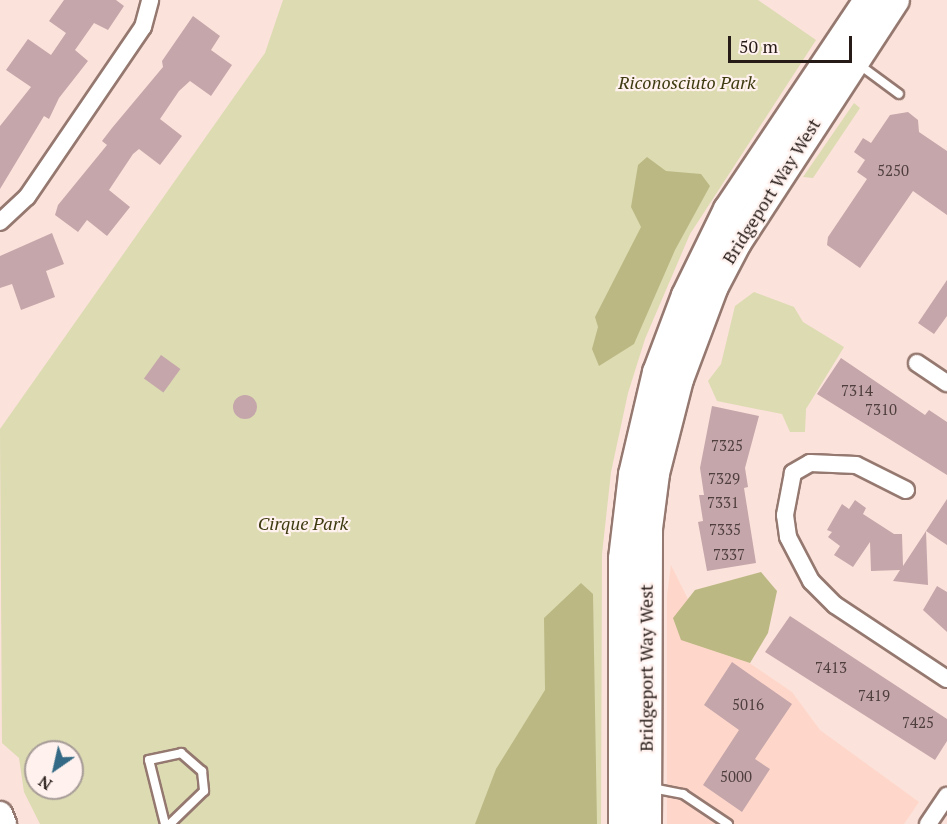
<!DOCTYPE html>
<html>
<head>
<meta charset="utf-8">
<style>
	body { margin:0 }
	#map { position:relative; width:947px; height:824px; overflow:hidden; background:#fbe2da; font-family:"PT Serif",serif }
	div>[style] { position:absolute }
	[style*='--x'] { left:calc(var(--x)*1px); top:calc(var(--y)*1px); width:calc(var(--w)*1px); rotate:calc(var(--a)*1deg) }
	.built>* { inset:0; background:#fed7ca }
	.green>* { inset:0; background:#dcdbb2 }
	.forest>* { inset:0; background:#bbb883 }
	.building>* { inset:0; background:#c5a6ab; transform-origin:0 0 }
	.round { border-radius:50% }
	.roads { filter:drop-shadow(2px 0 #957970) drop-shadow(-2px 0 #957970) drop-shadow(0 2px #957970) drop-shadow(0 -2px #957970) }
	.lane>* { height:8px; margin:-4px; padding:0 4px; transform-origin:4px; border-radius:4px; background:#fff }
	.street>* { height:16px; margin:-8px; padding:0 8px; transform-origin:8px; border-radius:8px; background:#fff }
	.secondary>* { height:24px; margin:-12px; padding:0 12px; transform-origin:12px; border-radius:12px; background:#fff }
	.primary>* { height:27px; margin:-13.5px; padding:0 13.5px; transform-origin:13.5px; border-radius:13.5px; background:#fff }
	span { translate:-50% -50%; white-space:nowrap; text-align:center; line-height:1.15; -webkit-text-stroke:4.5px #fff2ee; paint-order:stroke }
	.number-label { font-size:15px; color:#4e3e3c }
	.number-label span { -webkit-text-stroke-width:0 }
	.park-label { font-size:18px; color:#3e3b11; font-style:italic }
	.street-label { font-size:18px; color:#261b17 }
	.north { position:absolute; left:24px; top:740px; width:60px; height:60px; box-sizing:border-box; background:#fff2ee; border:2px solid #a89c98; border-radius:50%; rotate:214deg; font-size:16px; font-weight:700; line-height:24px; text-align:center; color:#261b17 }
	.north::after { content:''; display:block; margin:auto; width:21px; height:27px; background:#346a85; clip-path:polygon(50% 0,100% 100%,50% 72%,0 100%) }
	.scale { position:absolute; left:728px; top:36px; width:124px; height:27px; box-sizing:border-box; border:3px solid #261b17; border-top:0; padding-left:8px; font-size:18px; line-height:21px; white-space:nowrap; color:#261b17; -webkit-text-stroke:4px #fff2ee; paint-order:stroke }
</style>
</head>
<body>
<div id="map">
	<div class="built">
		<div style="clip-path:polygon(671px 565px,689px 601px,726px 647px,792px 692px,820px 730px,919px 802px,904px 824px,667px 824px,667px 595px)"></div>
	</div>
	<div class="green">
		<div style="clip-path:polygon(evenodd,283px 0,758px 0,816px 40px,690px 234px,645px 339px,628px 393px,611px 472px,602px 554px,601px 824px,40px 824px,24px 792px,19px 758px,2px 743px,0 429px,265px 53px,283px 0,36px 752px,72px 752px,72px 788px,36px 788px,36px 752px)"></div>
		<div style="clip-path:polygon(854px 103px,860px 108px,813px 178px,803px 177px)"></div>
		<div style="clip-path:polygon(754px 292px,794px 307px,803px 322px,844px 347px,806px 409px,805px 432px,790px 432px,782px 414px,717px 401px,708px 381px,721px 364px,735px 306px)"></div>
	</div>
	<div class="forest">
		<div style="clip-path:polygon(647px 157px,666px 171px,701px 174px,710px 186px,675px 250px,634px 344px,599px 366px,592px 349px,598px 327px,595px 317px,641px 227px,631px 207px,638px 165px)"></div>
		<div style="clip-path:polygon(761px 572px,777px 591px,768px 633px,750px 663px,681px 640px,673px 618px,695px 590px)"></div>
		<div style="clip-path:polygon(581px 583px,593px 594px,597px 824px,475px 824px,496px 769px,545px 690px,544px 618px)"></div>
	</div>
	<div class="building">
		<div style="clip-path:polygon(64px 0,116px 0,124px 6px,108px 30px,94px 23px,75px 50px,88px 61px,59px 98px,49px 119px,44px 116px,0 189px,0 126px,31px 87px,6px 70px,28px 39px,51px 55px,66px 33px,49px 21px)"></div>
		<div style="clip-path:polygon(193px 16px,220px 36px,211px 50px,232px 65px,211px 96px,190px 81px,179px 91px,160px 119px,182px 136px,160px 165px,139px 149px,133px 154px,109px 190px,130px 207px,107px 236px,87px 220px,78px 232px,55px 215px,58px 205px,107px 145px,102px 141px,112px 128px,163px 67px,162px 61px)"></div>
		<div style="clip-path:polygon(908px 112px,918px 120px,919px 132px,947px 151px,947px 215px,913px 191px,860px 268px,827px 245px,828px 237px,867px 179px,857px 172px,865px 160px,854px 152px,863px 138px,871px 143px,890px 115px)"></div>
		<div style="clip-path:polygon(52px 233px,64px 264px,46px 271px,55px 297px,21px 310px,12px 284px,0 288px,0 256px)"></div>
		<div style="clip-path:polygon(947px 280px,947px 316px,934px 334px,918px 323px)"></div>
		<div style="left:161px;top:355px;width:24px;height:29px;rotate:36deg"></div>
		<div style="clip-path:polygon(841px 358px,925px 415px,929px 410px,947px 422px,947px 475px,817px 394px)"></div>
		<div class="round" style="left:233px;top:395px;width:24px;height:24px"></div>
		<div style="clip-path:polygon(712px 406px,759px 416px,745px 468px,748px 487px,744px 488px,756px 563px,707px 571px,698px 522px,703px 521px,699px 495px,704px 495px,700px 468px)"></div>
		<div style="clip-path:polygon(947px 499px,947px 545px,926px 531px,928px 585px,893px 581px,900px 570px,871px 571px,870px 542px,853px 567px,834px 555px,840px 546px,828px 537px,832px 532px,827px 530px,842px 504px,849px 509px,855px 500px,866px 508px,863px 514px,894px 534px,902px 534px,903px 566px)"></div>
		<div style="clip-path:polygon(937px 586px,947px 592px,947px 632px,923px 610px)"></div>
		<div style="clip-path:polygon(790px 616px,947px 719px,947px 741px,935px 760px,765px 652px)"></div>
		<div style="clip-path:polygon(732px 662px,792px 704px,755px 759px,770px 769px,742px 812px,703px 785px,739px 730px,704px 705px)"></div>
	</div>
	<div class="roads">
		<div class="lane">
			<div style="--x:857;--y:63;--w:52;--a:36.4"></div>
			<div style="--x:652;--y:788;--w:32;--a:11"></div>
			<div style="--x:683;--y:794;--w:54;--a:33.7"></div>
			<div style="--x:165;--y:824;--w:66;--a:-104"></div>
			<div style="--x:149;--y:760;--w:33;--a:-12"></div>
			<div style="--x:181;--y:753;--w:28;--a:41"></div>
			<div style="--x:202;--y:771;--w:20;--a:84"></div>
			<div style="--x:204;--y:791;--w:47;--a:135.9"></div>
		</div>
		<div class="street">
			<div style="--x:0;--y:222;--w:37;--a:-43"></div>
			<div style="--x:27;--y:197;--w:206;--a:-55.7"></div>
			<div style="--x:143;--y:27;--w:28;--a:-75"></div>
			<div style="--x:917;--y:363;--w:36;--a:34"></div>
			<div style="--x:906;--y:490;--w:56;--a:-153.4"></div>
			<div style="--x:856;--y:465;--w:46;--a:-177.5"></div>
			<div style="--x:810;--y:463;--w:20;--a:150"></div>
			<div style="--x:793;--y:473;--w:43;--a:100.8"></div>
			<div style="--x:785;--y:515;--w:22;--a:82"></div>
			<div style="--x:788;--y:537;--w:50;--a:62.4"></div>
			<div style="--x:811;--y:581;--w:34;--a:45"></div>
			<div style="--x:835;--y:605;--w:134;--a:33.5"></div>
			<div style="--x:928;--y:824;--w:34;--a:-56"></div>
		</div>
		<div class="secondary">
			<div style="--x:0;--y:814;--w:11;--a:68"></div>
		</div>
		<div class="primary">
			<div style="--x:622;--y:824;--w:266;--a:-90"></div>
			<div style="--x:622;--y:558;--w:85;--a:-83.2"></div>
			<div style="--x:632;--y:474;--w:105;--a:-76.8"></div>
			<div style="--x:656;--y:372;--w:82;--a:-69.4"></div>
			<div style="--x:685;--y:295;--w:96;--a:-64"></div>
			<div style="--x:727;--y:209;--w:252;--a:-56.2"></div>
			<div style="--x:647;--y:824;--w:296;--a:-89.8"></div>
			<div style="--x:648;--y:528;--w:55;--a:-82.7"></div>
			<div style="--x:655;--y:473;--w:97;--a:-75.7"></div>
			<div style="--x:679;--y:379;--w:99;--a:-69.4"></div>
			<div style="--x:714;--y:286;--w:50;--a:-62.4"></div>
			<div style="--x:737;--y:242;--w:289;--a:-56.9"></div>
		</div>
	</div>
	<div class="number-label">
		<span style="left:893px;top:171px">5250</span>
		<span style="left:857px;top:391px">7314</span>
		<span style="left:881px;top:410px">7310</span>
		<span style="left:727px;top:446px">7325</span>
		<span style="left:724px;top:479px">7329</span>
		<span style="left:723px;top:503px">7331</span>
		<span style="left:725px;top:530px">7335</span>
		<span style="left:729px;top:555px">7337</span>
		<span style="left:831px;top:668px">7413</span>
		<span style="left:874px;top:696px">7419</span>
		<span style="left:748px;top:705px">5016</span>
		<span style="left:918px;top:723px">7425</span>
		<span style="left:736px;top:777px">5000</span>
	</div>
	<div class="park-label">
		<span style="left:687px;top:82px">Riconosciuto Park</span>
		<span style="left:303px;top:523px">Cirque Park</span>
	</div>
	<div class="street-label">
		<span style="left:771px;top:191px;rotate:-58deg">Bridgeport Way West</span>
		<span style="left:646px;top:668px;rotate:-90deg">Bridgeport Way West</span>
	</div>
	<div class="north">N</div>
	<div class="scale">50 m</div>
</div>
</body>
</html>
